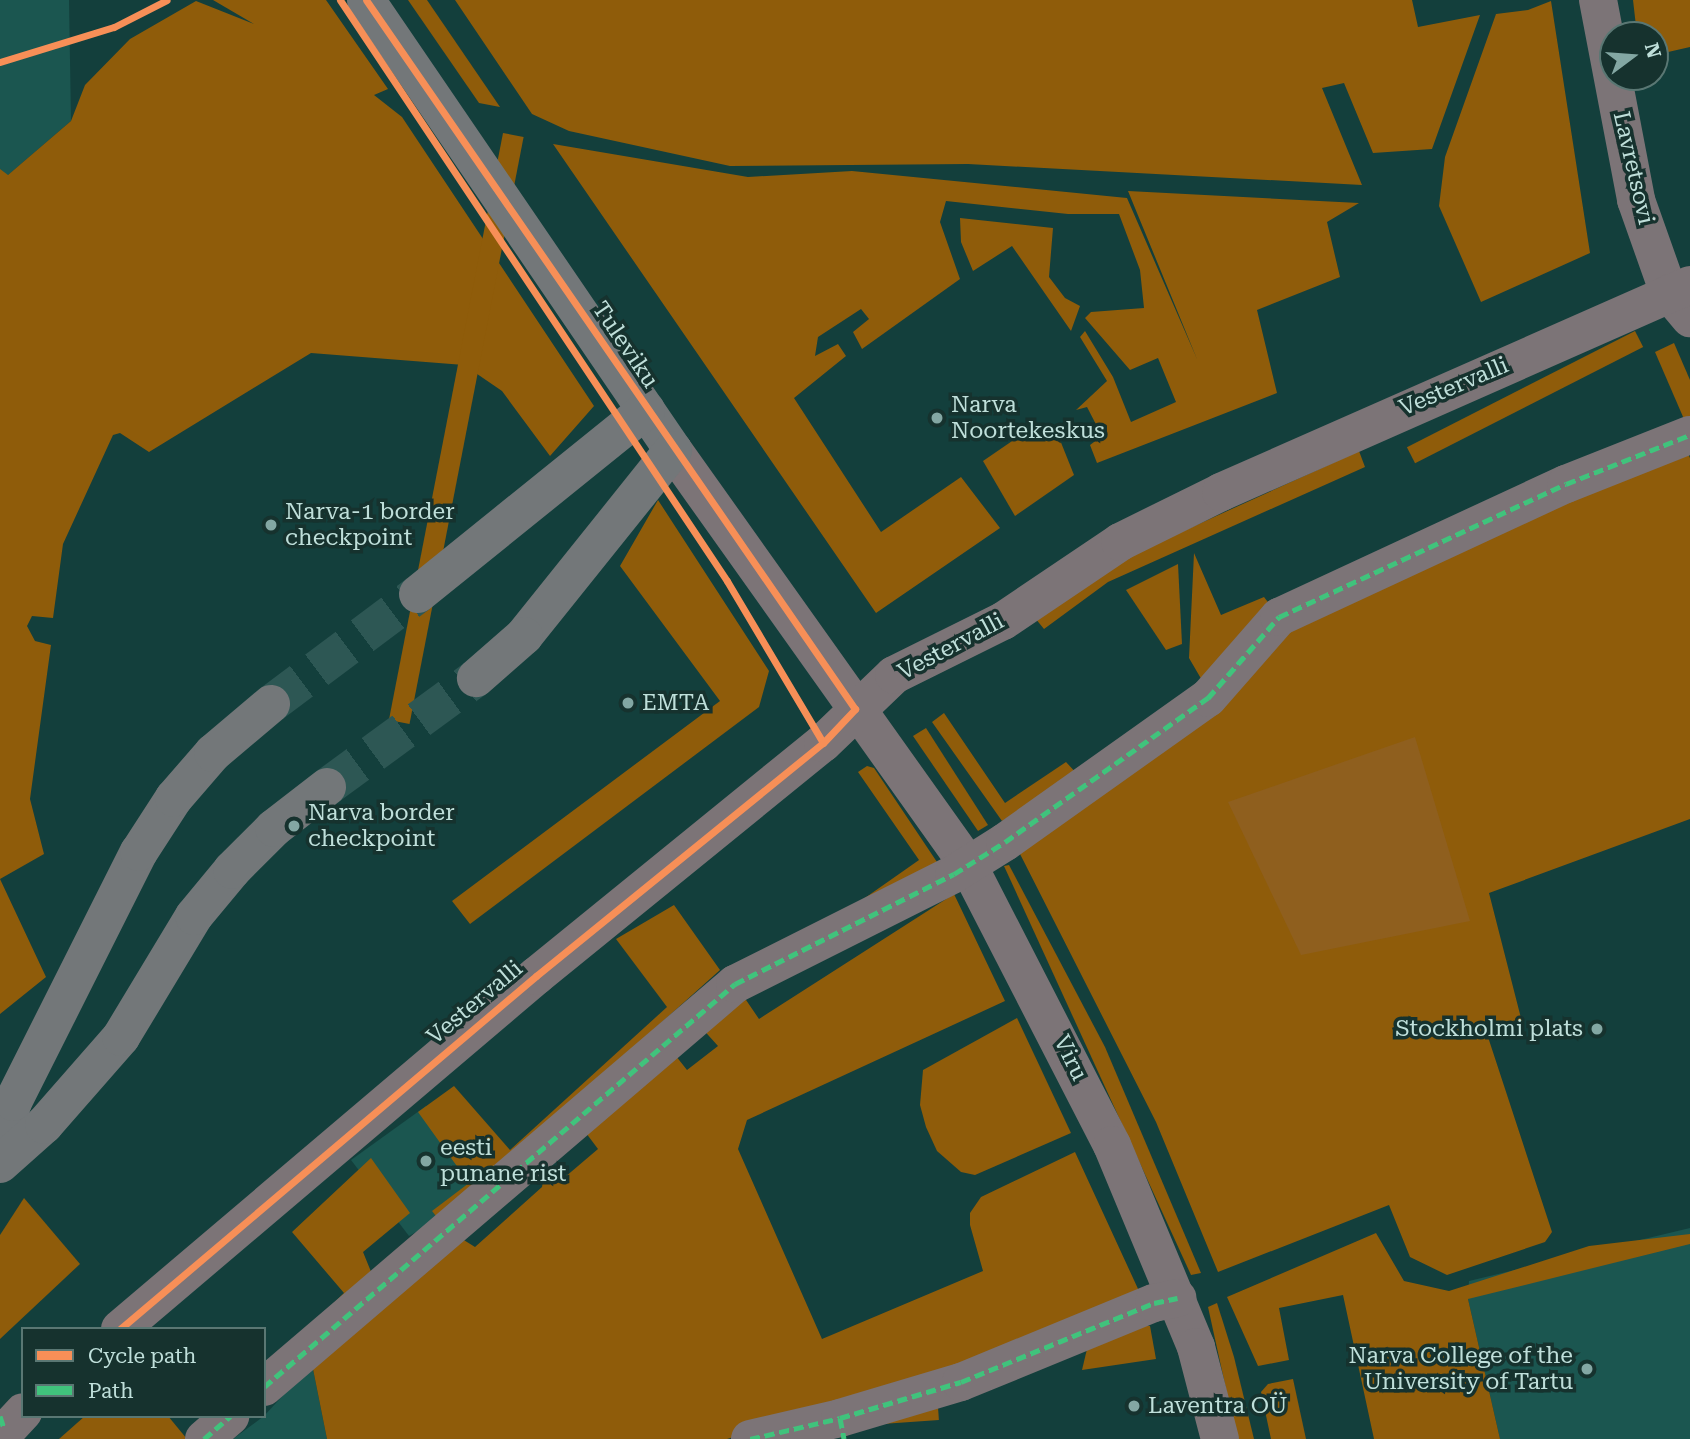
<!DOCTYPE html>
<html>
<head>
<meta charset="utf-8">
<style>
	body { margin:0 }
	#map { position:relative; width:1690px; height:1439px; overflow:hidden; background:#133f3c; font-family:"Roboto Serif",serif }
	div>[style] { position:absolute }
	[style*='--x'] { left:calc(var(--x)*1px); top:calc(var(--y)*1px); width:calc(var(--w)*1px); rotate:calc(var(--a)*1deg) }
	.built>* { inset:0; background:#1b5650 }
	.green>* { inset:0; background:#8f5c0a; transform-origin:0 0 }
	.forest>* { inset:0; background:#8f5f1e }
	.highway-tunnel>* { height:38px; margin-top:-19px; transform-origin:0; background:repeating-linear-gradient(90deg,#2d5754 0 38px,transparent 0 57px) }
	.street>* { height:38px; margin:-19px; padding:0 19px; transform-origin:19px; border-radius:19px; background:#7c7477 }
	.highway>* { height:38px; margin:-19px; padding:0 19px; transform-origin:19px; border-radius:19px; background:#737779 }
	.quiet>* { height:5px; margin-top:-2.5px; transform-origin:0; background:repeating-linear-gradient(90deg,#40c37c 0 10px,transparent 0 15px) }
	.cycleway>* { height:7px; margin:-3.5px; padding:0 3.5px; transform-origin:3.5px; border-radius:3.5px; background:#f78f57 }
	.dots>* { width:19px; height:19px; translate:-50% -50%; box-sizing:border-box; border:4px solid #16322e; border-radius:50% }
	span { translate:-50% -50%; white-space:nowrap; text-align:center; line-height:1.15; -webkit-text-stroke:7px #16322e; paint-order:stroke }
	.street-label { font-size:23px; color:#bfdfda }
	.poi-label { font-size:23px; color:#bfdfda }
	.left { translate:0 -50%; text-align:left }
	.right { translate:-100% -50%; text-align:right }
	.legend { position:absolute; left:21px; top:1327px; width:245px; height:91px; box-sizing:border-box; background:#16322e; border:2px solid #5a7773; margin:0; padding:9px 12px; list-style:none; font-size:21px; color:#bfdfda }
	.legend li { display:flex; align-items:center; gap:14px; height:35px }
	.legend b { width:35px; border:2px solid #5a7773 }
	.north { position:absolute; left:1599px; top:21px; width:70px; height:70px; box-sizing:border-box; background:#16322e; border:2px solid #5a7773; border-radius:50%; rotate:74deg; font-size:19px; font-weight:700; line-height:28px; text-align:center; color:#bfdfda }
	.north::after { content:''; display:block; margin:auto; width:24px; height:32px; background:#83a7a3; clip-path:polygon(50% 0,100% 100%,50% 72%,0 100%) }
</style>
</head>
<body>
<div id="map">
	<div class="built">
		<div style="clip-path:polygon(0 0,69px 0,71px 121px,0 182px)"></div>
		<div style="clip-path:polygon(426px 1106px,480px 1196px,409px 1236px,351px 1160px)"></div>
		<div style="clip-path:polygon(1690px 1228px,1690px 1439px,1500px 1439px,1468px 1299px,1469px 1281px)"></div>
		<div style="clip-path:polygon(312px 1364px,327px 1439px,233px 1439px,264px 1416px)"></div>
	</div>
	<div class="green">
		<div style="clip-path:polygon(213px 0,326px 0,388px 89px,374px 95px,402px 117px,594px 406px,550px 456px,502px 391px,464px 365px,311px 353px,149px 452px,120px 433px,113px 435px,63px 544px,53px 618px,32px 616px,27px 626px,35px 641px,51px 645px,30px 799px,44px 854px,0 879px,46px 977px,0 1014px,0 169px,8px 175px,71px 121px,85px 85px,130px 39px,196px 1px,254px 24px)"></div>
		<div style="clip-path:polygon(408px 0,427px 0,500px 107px,479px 103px)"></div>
		<div style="clip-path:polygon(455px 0,1412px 0,1418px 27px,1480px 15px,1432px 149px,1373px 153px,1344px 83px,1322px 88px,1362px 185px,968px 164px,730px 166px,569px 131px,532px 114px)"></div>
		<div style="clip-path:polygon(1633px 0,1690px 0,1690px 47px,1655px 55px,1655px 35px,1637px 35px)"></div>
		<div style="clip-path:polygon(1551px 1px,1590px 253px,1481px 302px,1439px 206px,1445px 157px,1496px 14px,1528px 10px)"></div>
		<div style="left:503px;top:133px;width:21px;height:598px;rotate:11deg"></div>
		<div style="clip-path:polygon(553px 144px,748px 177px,852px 171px,1127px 198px,1197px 359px,1128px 191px,1359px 203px,1327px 222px,1340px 277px,1257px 310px,1277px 393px,1097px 463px,1090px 445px,1102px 436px,1087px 407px,1076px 410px,1107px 381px,1080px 337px,1085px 331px,1113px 377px,1131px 422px,1176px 402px,1158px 358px,1130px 370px,1085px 318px,1091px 312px,1144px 308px,1140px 270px,1119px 214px,1068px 214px,946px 201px,940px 222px,960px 279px,862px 349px,853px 332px,869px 319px,861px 309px,818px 337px,815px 356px,838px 344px,846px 356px,794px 398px,881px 532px,961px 477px,1000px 528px,876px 613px)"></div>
		<div style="clip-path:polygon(960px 218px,1053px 228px,1049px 277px,1065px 298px,1080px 306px,1071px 331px,1012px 246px,973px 271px,961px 242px)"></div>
		<div style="left:1635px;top:331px;width:18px;height:256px;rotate:63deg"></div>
		<div style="clip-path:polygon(1674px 343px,1690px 380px,1690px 433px,1655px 352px)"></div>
		<div style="clip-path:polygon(1034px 426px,1058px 435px,1074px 475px,1015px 516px,983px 461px)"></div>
		<div style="clip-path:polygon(1686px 449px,1690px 458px,1690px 819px,1489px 893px,1522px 1022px,1488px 1037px,1552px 1232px,1545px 1242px,1447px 1275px,1410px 1257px,1389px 1205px,1218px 1272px,1156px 1122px,1019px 852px,1281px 628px)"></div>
		<div style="clip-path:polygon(1359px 451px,1365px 467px,1108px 582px,1044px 629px,1035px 618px,1122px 559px)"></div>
		<div style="clip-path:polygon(658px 500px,769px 671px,759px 707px,470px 924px,452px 901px,720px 701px,620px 566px)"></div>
		<div style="clip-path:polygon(1194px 553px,1221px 615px,1264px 597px,1274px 610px,1203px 682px,1189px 658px)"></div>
		<div style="clip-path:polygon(1178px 564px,1182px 644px,1166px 650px,1126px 590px)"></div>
		<div style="clip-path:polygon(944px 713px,1005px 803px,1066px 762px,1079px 776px,1002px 821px,932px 722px)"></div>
		<div style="clip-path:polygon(926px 728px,988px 825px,978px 831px,913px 736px)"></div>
		<div style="clip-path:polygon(867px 766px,874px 768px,941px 868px,862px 900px,919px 860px,858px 772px)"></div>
		<div style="clip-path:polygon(1009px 865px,1105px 1047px,1201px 1273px,1191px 1275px,1004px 866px)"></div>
		<div style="clip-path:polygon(954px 894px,1005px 1001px,747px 1120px,738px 1149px,822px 1339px,983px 1271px,970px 1225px,970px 1213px,981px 1197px,1075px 1152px,1139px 1291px,979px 1359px,842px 1406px,727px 1439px,327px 1439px,312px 1364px,459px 1237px,475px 1247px,542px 1187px,545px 1170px,558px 1183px,598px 1149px,583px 1129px,672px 1051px,687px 1070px,718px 1046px,700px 1026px,744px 997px,759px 1019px)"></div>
		<div style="clip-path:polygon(674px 905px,720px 970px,440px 1221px,432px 1211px,469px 1183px,418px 1112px,454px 1086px,510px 1150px,667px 1007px,616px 939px)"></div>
		<div style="clip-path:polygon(1017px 1018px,1071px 1133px,975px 1175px,961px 1172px,937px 1151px,926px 1127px,920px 1105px,923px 1070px)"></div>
		<div style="clip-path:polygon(371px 1158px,410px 1213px,363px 1252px,374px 1279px,311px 1325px,344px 1293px,292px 1232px)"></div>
		<div style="clip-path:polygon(24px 1198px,80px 1264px,0 1339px,0 1235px)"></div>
		<div style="clip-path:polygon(1376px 1233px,1404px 1281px,1449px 1291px,1589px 1246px,1690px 1234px,1690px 1244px,1468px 1299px,1500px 1439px,1374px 1439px,1343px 1295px,1279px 1308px,1289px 1360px,1258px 1366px,1227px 1297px)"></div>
		<div style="clip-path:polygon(1217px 1303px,1234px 1357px,1254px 1439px,1237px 1439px,1208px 1307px)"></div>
		<div style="clip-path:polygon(1133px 1324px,1150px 1326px,1156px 1359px,1082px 1370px,1087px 1349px)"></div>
		<div style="clip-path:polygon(1293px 1379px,1306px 1439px,1271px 1439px,1261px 1392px,1268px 1384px)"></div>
		<div style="left:938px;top:1407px;width:13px;height:82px;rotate:86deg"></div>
		<div style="clip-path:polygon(85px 1416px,168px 1416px,187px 1439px,59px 1439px)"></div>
	</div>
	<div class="forest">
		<div style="clip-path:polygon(1415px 737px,1470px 921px,1301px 955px,1228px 802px)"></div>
	</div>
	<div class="highway-tunnel">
		<div style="--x:271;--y:704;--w:184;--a:-36.8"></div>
		<div style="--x:327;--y:787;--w:185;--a:-36.2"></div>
	</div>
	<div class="street">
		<div style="--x:1598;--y:0;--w:204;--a:79.2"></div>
		<div style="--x:1636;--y:200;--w:99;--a:70.5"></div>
		<div style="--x:1669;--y:293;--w:33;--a:50"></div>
		<div style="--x:673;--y:450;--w:509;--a:54.59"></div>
		<div style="--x:968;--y:865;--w:315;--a:62.8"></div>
		<div style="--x:1112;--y:1145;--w:219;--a:67.4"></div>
		<div style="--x:1196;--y:1347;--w:95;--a:75.4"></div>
		<div style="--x:120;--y:1329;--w:546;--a:-40.32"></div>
		<div style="--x:536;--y:976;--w:370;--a:-39.1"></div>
		<div style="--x:823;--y:743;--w:98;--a:-43.8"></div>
		<div style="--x:894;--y:675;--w:122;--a:-26.4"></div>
		<div style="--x:1003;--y:621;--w:141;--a:-34"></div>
		<div style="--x:1120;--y:542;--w:113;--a:-26.3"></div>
		<div style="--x:1221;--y:492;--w:513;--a:-23.81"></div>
		<div style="--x:264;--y:1387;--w:620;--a:-40.55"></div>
		<div style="--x:735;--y:984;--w:245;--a:-26.7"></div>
		<div style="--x:954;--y:874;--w:60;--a:-32.1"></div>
		<div style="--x:1005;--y:842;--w:249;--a:-35.4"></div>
		<div style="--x:1208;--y:698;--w:108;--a:-48.8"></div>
		<div style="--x:1279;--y:617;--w:316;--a:-24.9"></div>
		<div style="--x:1566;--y:484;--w:133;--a:-21.6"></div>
		<div style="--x:0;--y:1437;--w:34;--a:-47"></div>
		<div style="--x:204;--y:1439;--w:35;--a:-41"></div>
		<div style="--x:750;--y:1439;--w:92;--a:-13.1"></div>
		<div style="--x:840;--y:1418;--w:126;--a:-16.6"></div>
		<div style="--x:961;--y:1382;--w:209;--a:-22.3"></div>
		<div style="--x:1154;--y:1303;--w:24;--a:-12"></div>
	</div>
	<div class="highway">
		<div style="--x:366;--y:0;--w:545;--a:55.7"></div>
		<div style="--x:673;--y:450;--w:238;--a:128.7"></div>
		<div style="--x:524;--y:636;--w:64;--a:138.8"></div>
		<div style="--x:418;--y:594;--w:293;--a:-38.9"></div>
		<div style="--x:0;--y:1140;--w:40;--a:-71.1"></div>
		<div style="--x:13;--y:1102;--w:280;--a:-63.3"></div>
		<div style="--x:139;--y:852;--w:64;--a:-57.1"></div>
		<div style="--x:174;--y:798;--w:60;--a:-49.1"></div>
		<div style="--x:213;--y:753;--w:76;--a:-40.2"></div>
		<div style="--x:0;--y:1164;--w:59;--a:-41.6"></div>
		<div style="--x:44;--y:1125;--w:117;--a:-48.8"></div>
		<div style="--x:121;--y:1037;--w:141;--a:-58.9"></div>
		<div style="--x:194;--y:916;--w:60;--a:-50.4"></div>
		<div style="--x:232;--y:870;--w:59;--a:-45"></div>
		<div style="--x:274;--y:828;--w:67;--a:-37.7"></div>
	</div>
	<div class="quiet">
		<div style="--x:264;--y:1387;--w:620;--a:-40.55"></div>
		<div style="--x:735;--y:984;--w:245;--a:-26.7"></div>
		<div style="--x:954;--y:874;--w:60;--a:-32.1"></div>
		<div style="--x:1005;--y:842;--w:249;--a:-35.4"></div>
		<div style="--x:1208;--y:698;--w:108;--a:-48.8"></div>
		<div style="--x:1279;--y:617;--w:316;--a:-24.9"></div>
		<div style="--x:1566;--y:484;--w:133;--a:-21.6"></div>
		<div style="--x:0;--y:1416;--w:13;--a:72"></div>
		<div style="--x:840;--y:1418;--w:21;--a:79"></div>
		<div style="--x:204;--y:1439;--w:35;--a:-41"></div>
		<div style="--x:750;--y:1439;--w:92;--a:-13.1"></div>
		<div style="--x:840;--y:1418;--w:126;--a:-16.6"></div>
		<div style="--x:961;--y:1382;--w:209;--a:-22.3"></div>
		<div style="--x:1154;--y:1303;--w:24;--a:-12"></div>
	</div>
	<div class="cycleway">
		<div style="--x:340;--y:0;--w:698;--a:56.33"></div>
		<div style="--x:727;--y:581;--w:188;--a:59.3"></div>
		<div style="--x:0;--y:62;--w:119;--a:-17.1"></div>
		<div style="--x:114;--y:27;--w:59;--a:-27"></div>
		<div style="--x:120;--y:1329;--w:546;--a:-40.32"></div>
		<div style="--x:536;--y:976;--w:370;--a:-39.1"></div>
		<div style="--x:823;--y:743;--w:47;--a:-46.7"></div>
		<div style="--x:855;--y:709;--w:861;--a:-124.59"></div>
	</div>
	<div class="dots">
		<div style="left:937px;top:418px;background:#83a7a3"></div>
		<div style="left:271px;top:525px;background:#83a7a3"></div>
		<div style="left:628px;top:703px;background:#83a7a3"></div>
		<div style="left:294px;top:826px;background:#83a7a3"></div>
		<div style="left:1597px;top:1029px;background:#83a7a3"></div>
		<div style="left:426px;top:1161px;background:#83a7a3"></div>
		<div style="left:1587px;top:1369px;background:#83a7a3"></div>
		<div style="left:1134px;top:1406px;background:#83a7a3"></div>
	</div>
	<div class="street-label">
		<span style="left:1633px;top:168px;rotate:77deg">Lavretsovi</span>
		<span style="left:625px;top:345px;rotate:56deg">Tuleviku</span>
		<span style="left:1454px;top:387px;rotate:-23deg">Vestervalli</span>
		<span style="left:951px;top:647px;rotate:-28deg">Vestervalli</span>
		<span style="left:475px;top:1003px;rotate:-40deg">Vestervalli</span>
		<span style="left:1070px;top:1058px;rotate:64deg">Viru</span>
	</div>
	<div class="poi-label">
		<span class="left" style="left:951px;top:418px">Narva<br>Noortekeskus</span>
		<span class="left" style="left:285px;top:525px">Narva-1 border<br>checkpoint</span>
		<span class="left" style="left:642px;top:703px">EMTA</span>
		<span class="left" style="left:308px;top:826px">Narva border<br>checkpoint</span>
		<span class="right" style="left:1583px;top:1029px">Stockholmi plats</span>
		<span class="left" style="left:440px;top:1161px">eesti<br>punane rist</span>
		<span class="right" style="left:1573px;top:1369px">Narva College of the<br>University of Tartu</span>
		<span class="left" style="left:1148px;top:1406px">Laventra OÜ</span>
	</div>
	<ul class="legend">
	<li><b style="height:9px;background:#f78f57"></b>Cycle path</li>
	<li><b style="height:9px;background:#40c37c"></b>Path</li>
	</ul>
	<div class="north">N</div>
</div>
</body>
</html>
